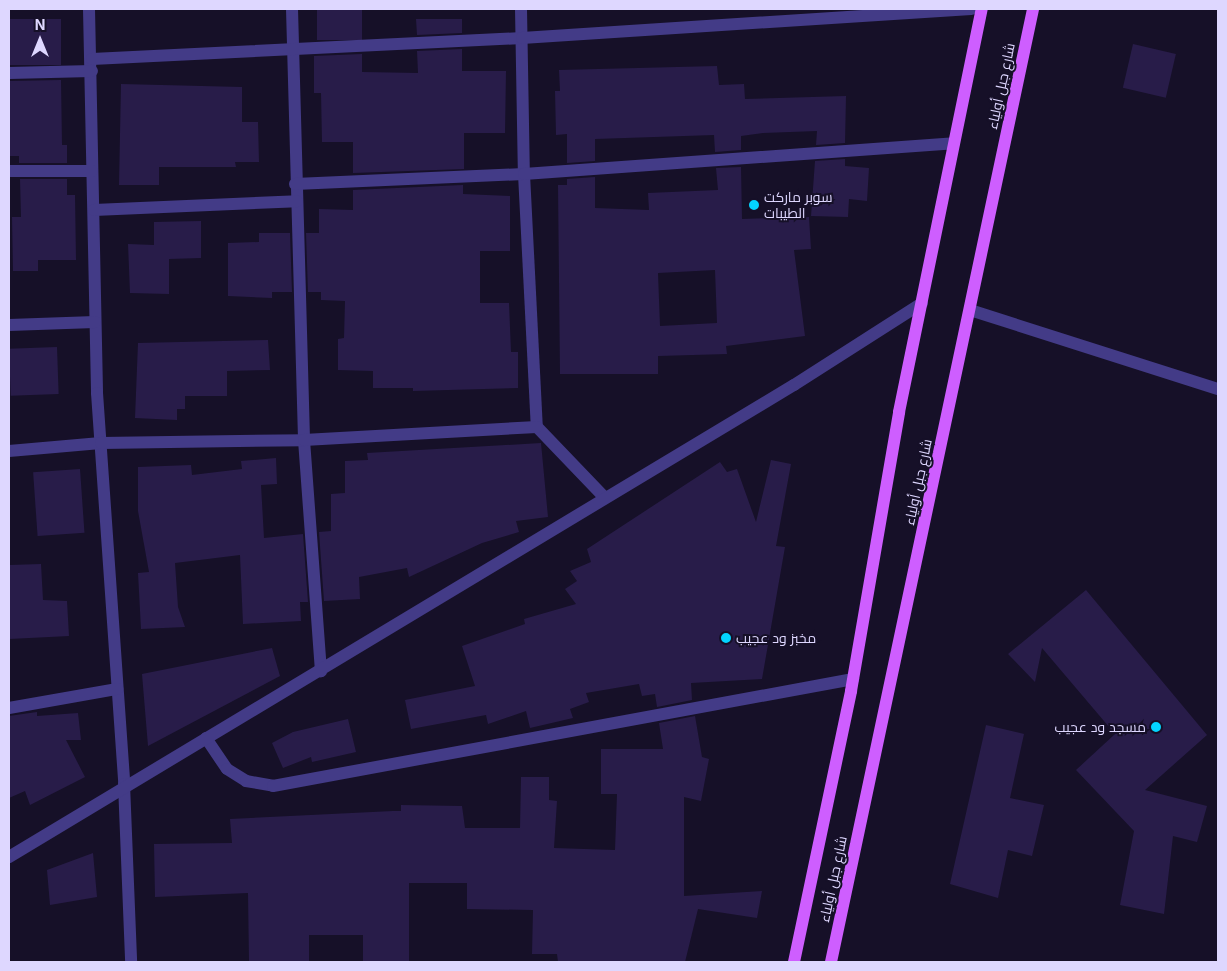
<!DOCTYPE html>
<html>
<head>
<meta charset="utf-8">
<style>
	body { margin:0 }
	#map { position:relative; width:1227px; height:971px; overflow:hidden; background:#161028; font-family:Inter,Cairo,sans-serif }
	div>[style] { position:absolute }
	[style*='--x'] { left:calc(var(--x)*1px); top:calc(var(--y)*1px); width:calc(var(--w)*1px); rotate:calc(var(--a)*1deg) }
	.building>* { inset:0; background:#281c49; transform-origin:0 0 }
	.minor>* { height:12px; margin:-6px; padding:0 6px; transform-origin:6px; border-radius:6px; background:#433b87 }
	.primary>* { height:12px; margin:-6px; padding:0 6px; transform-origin:6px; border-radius:6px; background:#ce5eff }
	.dots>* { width:14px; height:14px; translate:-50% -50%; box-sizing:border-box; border:2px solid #161028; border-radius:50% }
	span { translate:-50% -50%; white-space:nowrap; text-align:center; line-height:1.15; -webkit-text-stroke:4px #161028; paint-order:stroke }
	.street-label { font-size:14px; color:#ded7ff }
	.poi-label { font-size:14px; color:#ded7ff }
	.left { translate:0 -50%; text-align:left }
	.right { translate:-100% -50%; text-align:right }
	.frame { position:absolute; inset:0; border:10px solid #ded7ff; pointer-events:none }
	.north { position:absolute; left:15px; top:15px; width:50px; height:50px; -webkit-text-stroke:4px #161028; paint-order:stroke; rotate:0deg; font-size:14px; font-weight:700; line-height:20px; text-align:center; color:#ded7ff }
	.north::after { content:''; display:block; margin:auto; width:18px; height:22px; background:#ded7ff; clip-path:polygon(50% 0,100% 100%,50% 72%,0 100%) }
</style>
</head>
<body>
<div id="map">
	<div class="building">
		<div style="left:317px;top:9px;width:45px;height:31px"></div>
		<div style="left:9px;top:19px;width:52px;height:46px"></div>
		<div style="clip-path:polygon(416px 19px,462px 19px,462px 33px,417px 35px)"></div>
		<div style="left:1133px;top:44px;width:44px;height:45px;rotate:13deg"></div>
		<div style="clip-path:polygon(462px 49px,462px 71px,506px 71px,505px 133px,464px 133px,464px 169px,353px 173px,353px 142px,322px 142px,321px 93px,314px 93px,314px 56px,362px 54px,362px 72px,418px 73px,417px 51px)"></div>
		<div style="clip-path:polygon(717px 66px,719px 85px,744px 84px,745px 99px,846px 96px,845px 143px,816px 145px,817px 131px,763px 133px,741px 136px,741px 150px,715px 152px,714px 135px,595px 139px,595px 161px,567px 163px,567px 134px,556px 135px,555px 91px,560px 91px,559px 70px)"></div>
		<div style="clip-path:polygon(61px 80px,62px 145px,67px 145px,67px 163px,19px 163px,19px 156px,9px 156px,9px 81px)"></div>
		<div style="clip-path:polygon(121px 84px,242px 87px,242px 122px,258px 122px,259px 162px,235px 162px,236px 167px,159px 167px,159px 185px,119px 185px)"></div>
		<div style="clip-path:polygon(845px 159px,845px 166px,869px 168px,867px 201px,849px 199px,848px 217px,811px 216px,815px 161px)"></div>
		<div style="clip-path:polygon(evenodd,741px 167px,742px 219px,809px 217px,811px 249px,794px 250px,805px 336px,726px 346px,727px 354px,658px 356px,658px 374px,560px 374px,558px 185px,567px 185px,567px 179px,595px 177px,595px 208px,649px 210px,648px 193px,718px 190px,716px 168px,741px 167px,715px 270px,717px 323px,660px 326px,658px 273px,715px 270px)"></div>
		<div style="clip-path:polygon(20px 179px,67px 179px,67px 195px,75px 195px,76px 260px,38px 260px,38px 271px,13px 271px,12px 217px,21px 217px)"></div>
		<div style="clip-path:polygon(463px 185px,463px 194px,510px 196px,510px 251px,480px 251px,480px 303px,509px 303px,511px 352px,518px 352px,518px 388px,413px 391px,413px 388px,373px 388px,373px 371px,338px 370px,338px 339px,344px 338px,345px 301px,321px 300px,321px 292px,308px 292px,306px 233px,319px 233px,319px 209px,353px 210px,353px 190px)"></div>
		<div style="clip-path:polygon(201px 221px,201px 258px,169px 259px,169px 294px,130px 293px,128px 244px,154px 245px,154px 222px)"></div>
		<div style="clip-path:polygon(259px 233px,290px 233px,292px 292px,272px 292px,272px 298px,228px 296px,228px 243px,259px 242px)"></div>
		<div style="clip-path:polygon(268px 340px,270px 370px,227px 371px,227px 396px,185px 396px,185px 409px,177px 409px,177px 420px,135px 418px,138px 343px)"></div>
		<div style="left:57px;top:347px;width:47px;height:48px;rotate:88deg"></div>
		<div style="clip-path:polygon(541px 443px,548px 517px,516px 521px,519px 532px,482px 543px,409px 577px,407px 568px,359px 577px,360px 599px,324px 601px,319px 532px,331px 531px,331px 494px,345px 493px,345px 461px,368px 460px,367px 453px)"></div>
		<div style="clip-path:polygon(276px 458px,277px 484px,261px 485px,264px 538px,303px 534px,308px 602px,300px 602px,301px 621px,243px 624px,240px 555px,175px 563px,178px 607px,185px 627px,141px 629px,138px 573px,149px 572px,138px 511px,138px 467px,191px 465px,192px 475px,242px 469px,241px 461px)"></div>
		<div style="clip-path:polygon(771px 460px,791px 464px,776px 546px,785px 547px,762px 679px,691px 683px,692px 700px,657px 707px,655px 694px,642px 696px,639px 684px,586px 693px,589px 702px,570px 709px,573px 718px,530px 728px,526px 711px,488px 724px,486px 715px,411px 729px,405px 700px,475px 686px,462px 646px,525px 624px,524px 619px,576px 604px,565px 589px,577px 581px,570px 571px,591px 562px,587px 549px,720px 462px,727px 472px,737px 469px,756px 522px)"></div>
		<div style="left:80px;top:469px;width:64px;height:47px;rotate:86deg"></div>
		<div style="clip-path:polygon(41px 564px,43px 600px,67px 601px,69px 636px,9px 639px,10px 565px)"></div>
		<div style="clip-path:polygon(1086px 590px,1207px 735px,1145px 790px,1207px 806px,1197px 842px,1173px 836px,1164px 914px,1120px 905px,1134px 831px,1076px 770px,1115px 734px,1042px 648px,1035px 682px,1008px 654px)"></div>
		<div style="clip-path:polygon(272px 648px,280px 676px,148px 746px,142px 674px)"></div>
		<div style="clip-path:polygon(37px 712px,37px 716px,78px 713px,81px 740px,66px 740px,85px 777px,30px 805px,25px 791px,9px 798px,9px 716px)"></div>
		<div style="clip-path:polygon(695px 716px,702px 757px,709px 759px,701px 801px,684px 797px,684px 896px,762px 891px,757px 918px,698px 909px,685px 962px,558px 962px,557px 954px,532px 954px,533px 910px,467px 909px,467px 883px,409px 883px,409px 962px,363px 962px,363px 935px,309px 935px,309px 962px,249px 962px,248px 893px,155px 897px,154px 844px,232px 843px,230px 819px,393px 811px,401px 811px,401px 805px,462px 806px,465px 828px,520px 828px,521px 777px,549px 777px,549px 800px,557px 801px,554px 848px,615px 850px,617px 794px,601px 794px,601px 749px,663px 749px,659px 723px)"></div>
		<div style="clip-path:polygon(348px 719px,356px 752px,312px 762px,311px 757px,283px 768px,272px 743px,293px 732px)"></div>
		<div style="clip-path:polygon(986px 725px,1024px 734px,1010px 798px,1044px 805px,1032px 856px,1008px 850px,998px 898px,950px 884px)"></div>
		<div style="clip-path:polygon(93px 853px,97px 897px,50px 905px,47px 870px)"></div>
	</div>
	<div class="minor">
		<div style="--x:89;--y:9;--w:384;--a:88.8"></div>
		<div style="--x:97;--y:393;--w:392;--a:86"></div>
		<div style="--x:124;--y:784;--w:178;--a:87.7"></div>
		<div style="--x:292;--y:9;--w:431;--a:88.4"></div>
		<div style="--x:304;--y:440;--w:232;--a:85.8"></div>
		<div style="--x:521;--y:9;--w:165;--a:89"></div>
		<div style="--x:524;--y:174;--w:253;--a:87.1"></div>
		<div style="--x:537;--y:427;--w:98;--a:46.2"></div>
		<div style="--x:92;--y:59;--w:431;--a:-2.8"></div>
		<div style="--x:522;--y:38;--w:450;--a:-3.7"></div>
		<div style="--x:9;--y:73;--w:83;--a:-1.4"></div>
		<div style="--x:9;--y:171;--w:83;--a:0"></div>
		<div style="--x:295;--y:184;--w:229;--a:-2.5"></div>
		<div style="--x:524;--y:174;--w:431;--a:-4.1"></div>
		<div style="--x:94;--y:210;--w:203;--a:-2.5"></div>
		<div style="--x:970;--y:310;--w:260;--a:17.7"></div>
		<div style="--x:9;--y:325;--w:86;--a:-2"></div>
		<div style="--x:9;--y:451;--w:92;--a:-5"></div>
		<div style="--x:101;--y:443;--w:203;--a:-0.8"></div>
		<div style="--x:304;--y:440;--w:233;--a:-3.2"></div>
		<div style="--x:9;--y:708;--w:110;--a:-10"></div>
		<div style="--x:206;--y:738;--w:37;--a:56"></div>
		<div style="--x:227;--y:769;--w:22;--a:32"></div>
		<div style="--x:246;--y:781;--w:27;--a:10"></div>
		<div style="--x:273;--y:786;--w:590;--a:-10.45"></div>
		<div style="--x:9;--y:857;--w:916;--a:-31.02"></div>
		<div style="--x:794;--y:385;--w:152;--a:-32.6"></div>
	</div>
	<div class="primary">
		<div style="--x:794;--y:962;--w:277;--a:-78.1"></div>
		<div style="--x:851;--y:691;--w:283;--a:-80.2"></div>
		<div style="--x:899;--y:412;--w:411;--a:-78.4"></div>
		<div style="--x:831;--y:962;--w:974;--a:-78.03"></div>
	</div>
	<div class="dots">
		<div style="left:754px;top:205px;background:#03d4ff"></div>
		<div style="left:726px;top:638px;background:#03d4ff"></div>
		<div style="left:1156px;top:727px;background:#03d4ff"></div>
	</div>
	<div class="street-label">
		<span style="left:1001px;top:86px;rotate:-78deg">شارع جبل أولياء</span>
		<span style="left:918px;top:482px;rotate:-78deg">شارع جبل أولياء</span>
		<span style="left:833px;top:879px;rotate:-78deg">شارع جبل أولياء</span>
	</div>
	<div class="poi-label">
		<span class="left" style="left:764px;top:205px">سوبر ماركت<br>الطيبات</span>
		<span class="left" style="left:736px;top:638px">مخبز ود عجيب</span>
		<span class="right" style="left:1146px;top:727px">مسجد ود عجيب</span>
	</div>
	<div class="frame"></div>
	<div class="north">N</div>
</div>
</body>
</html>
